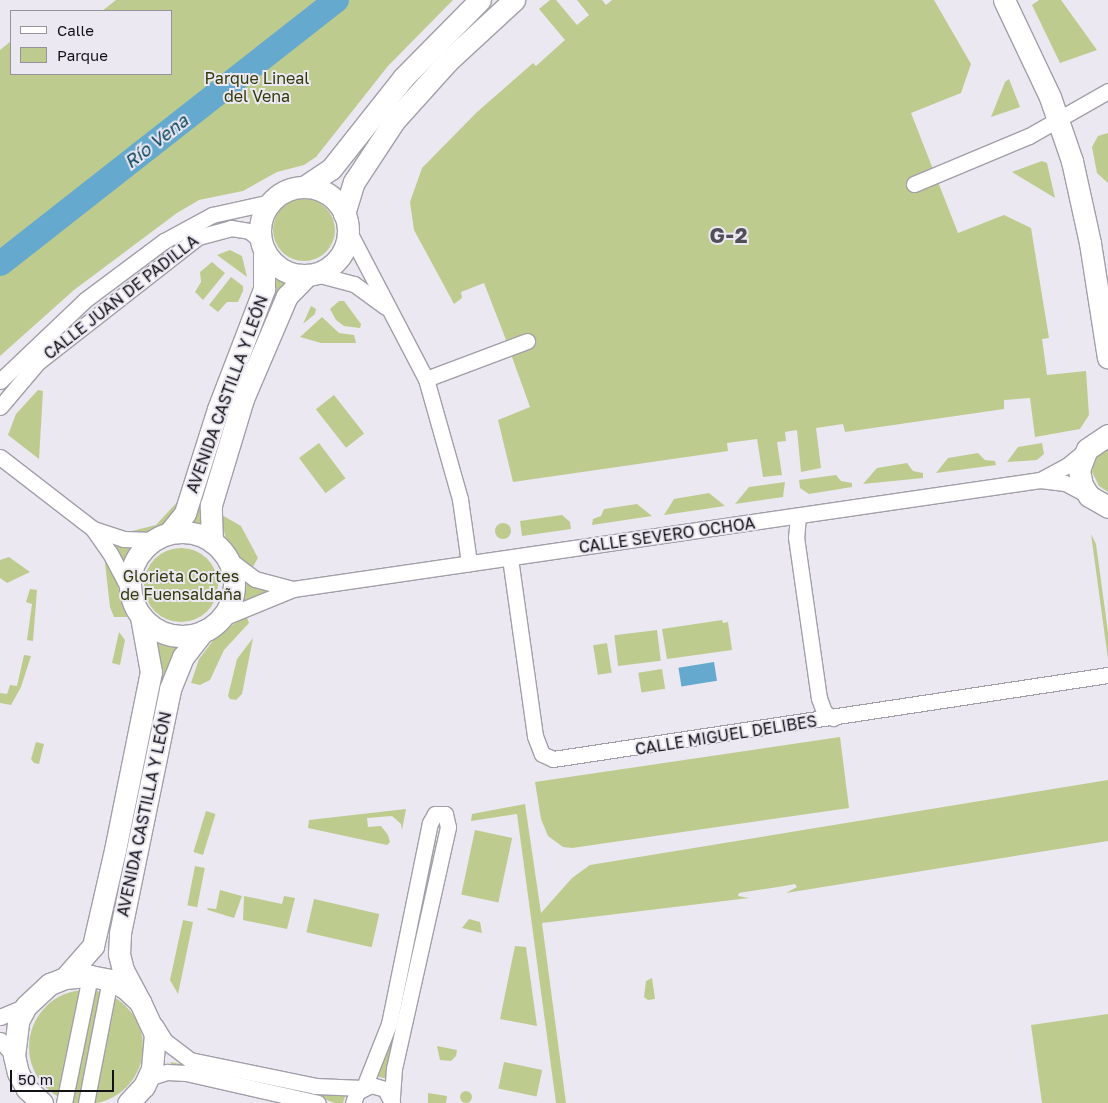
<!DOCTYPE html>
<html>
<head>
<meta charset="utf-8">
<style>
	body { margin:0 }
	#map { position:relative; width:1108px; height:1103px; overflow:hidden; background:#ebe8f2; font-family:"Golos Text",sans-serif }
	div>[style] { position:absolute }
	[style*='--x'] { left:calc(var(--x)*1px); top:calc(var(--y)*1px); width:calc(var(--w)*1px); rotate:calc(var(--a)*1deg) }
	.green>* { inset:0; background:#bdcc8e; transform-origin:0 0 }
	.round { border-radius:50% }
	.water>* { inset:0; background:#66a9ce; transform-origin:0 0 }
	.river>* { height:25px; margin:-12.5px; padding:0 12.5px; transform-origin:12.5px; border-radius:12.5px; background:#66a9ce }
	.roads { filter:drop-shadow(1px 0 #a29fa8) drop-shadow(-1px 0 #a29fa8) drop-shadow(0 1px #a29fa8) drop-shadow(0 -1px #a29fa8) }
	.street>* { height:15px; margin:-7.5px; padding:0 7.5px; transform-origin:7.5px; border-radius:7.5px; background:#fff }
	.secondary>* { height:21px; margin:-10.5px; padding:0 10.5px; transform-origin:10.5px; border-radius:10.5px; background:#fff }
	.secondary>.ring { margin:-10.5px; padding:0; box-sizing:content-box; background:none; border:21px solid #fff; border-radius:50% }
	span { translate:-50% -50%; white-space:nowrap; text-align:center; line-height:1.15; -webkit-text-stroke:4px #ebe8f2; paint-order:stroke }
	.park-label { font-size:16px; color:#313908 }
	.street-label { font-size:16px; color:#131216 }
	.water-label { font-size:18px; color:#05415a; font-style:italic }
	.district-label { font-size:21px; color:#504e56; font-weight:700; letter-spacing:1px }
	.legend { position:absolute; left:10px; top:10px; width:162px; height:65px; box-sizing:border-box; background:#ebe8f2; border:1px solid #95929a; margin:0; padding:6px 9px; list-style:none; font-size:15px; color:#131216 }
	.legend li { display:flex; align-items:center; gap:10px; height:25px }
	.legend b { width:25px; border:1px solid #95929a }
	.scale { position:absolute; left:10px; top:1070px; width:104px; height:22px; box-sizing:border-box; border:2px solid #131216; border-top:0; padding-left:6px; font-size:15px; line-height:18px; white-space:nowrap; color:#131216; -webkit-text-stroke:4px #ebe8f2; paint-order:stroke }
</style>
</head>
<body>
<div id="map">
	<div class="green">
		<div style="clip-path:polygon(116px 0,453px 0,388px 66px,316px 157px,304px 165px,277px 172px,243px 191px,199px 200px,177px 213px,74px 290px,0 356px,0 50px,11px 41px,11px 74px,171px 74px,171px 11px,102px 11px)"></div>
		<div style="clip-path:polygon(550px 0,556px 0,577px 25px,589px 15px,577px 0,602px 0,606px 5px,612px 0,934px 0,971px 64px,961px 93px,911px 113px,958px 233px,1004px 215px,1031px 228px,1049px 338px,1042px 339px,1047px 375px,1086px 371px,1089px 415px,1080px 429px,1035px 437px,1030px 398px,1004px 400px,1004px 409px,845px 432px,843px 424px,816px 428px,821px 468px,801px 472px,797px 430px,785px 432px,786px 441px,777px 442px,782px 475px,763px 477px,757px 439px,727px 443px,728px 451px,513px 482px,498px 420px,530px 407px,503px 332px,484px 283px,461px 292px,462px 298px,454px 304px,414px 230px,410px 202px,422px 168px,477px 112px,533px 63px,536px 66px,565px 40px,539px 9px)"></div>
		<div style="clip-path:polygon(1039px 0,1061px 0,1097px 50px,1060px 63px,1032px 5px)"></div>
		<div style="clip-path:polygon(1009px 79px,1020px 107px,991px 117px,1005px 82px)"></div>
		<div style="clip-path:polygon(1108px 133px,1108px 183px,1097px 173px,1092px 147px,1098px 136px)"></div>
		<div style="clip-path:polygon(1042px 161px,1047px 163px,1055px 198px,1012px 172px)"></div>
		<div class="round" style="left:273px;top:199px;width:62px;height:62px"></div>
		<div style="clip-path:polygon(230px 250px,242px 256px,247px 277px,217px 255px)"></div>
		<div style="clip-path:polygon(212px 262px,225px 273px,203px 300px,195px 292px,201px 282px,200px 272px)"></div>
		<div style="clip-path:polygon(231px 277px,243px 286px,243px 291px,238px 302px,227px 302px,218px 312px,209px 305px)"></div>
		<div style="clip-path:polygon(276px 279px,285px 283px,234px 397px,203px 492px,201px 527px,190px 524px,208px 467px)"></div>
		<div style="clip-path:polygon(339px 301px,344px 301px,361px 324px,360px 328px,344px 326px,336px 320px,330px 309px)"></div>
		<div style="clip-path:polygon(311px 306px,316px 309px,315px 314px,303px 324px)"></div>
		<div style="clip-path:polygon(322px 317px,339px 333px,354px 335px,356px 343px,321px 343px,300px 337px)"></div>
		<div style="clip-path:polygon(38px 390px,43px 391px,39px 459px,8px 435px,16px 414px)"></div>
		<div style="left:334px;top:395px;width:49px;height:23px;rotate:52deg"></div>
		<div style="left:319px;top:443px;width:44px;height:25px;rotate:53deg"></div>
		<div style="clip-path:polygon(1042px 443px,1044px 454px,1037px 460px,1007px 462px,1018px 447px)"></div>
		<div style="clip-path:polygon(1108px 446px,1108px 492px,1099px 486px,1092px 472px,1096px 456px)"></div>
		<div style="clip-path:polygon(978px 453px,985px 460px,995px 461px,996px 465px,936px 473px,948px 458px)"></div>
		<div style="clip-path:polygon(907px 463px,913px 471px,923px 473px,923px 478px,863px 484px,877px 468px)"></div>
		<div style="clip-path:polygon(836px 475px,841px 481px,852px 483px,852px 487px,809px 494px,800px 488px,799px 480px)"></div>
		<div style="clip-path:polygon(785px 482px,783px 497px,735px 504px,749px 487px)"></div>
		<div style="clip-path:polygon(709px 493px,725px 506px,664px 515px,674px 499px)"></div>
		<div style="clip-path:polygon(179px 500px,170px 518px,159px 528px,146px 532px,124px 533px,156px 525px)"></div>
		<div style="clip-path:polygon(637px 504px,652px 516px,592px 525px,593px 519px,601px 516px,604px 509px)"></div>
		<div style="clip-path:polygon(220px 514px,241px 526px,258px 558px,251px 570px,226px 540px)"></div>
		<div style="clip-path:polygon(562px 515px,570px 522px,571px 529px,522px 536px,520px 521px)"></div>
		<div class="round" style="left:495px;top:523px;width:16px;height:16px"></div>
		<div style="clip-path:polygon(1091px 534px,1096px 544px,1108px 632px,1108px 659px)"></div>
		<div style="clip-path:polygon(109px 543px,133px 546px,123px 564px)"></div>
		<div class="round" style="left:144px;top:548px;width:74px;height:74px"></div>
		<div style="clip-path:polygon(104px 554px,117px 583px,127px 617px,114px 617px,110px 607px)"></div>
		<div style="clip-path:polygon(9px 557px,30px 572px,7px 583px,0 578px,0 560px)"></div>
		<div style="clip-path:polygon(243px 579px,260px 588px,277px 591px,239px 604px)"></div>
		<div style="clip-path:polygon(30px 589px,37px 590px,33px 641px,27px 640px,32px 604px,26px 602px)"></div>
		<div style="clip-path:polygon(246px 615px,249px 623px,224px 650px,210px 680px,200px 685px,191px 683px,199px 659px,215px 638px)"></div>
		<div style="clip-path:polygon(722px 620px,723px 623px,728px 622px,732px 650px,667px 659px,662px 629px)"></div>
		<div style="left:657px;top:630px;width:31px;height:43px;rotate:83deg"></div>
		<div style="clip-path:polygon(119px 632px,125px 640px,120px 665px,112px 663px)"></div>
		<div style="clip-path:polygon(253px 638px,242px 694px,236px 700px,230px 699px,228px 696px,237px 659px)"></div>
		<div style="clip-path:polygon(158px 643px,180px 647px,113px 923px,109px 923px,159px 664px)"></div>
		<div style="left:607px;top:643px;width:30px;height:14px;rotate:81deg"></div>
		<div style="clip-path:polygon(24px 655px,31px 656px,21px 687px,11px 705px,0 703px,0 693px,7px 694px,10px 685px,17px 686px)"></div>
		<div style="left:662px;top:669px;width:20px;height:24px;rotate:81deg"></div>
		<div style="clip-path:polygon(840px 737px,849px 808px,572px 848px,563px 847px,548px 836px,541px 819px,535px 782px)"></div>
		<div style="clip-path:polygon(36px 742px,44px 744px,39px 764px,34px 763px,31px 759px)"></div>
		<div style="clip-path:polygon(1108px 780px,1108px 841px,786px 893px,797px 887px,795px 884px,784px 886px,739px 893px,738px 896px,749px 898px,542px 923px,566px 1103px,556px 1103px,517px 814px,471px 821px,472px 814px,525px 804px,541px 913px,572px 878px,590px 865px)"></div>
		<div style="clip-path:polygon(406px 809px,402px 830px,401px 824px,392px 816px,367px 818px,368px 827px,381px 826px,388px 835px,390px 842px,387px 845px,308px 828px,309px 820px)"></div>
		<div style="left:206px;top:811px;width:10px;height:43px;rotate:17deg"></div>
		<div style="left:475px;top:830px;width:38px;height:66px;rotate:12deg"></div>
		<div style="clip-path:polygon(433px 840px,436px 841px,427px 886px,423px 886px)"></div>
		<div style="left:195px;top:866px;width:10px;height:40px;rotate:11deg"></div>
		<div style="clip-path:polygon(220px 890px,242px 896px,234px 918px,208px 910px,207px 908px,216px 909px)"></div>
		<div style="clip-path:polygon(244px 896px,282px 904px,284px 896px,295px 898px,287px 929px,243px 920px)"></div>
		<div style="clip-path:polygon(421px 898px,424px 899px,387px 1079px,376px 1076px,394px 1027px)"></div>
		<div style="left:314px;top:899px;width:67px;height:34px;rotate:13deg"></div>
		<div style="clip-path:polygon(469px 919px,480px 922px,482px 933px,462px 928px)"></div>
		<div style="clip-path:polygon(183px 920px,193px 922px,178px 994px,170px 980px)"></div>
		<div style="clip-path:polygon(515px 946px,526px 947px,537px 1026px,500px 1019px)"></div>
		<div style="clip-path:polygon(652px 978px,655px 999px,648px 1000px,644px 997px,646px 981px)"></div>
		<div class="round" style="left:29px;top:990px;width:114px;height:114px"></div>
		<div style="clip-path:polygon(1108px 1014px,1108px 1103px,1042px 1103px,1031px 1025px)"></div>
		<div style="clip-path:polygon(437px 1046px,457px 1050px,456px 1056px,451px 1061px,440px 1060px)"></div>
		<div style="clip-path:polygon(171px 1062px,313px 1092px,346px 1093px,343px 1103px,335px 1103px,313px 1095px,170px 1065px)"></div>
		<div style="left:504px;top:1062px;width:39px;height:27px;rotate:12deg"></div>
		<div class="round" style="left:460px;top:1091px;width:12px;height:12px"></div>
		<div style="clip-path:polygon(428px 1093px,447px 1096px,446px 1103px,428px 1103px)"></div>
	</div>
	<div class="water">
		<div style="left:714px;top:662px;width:19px;height:36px;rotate:81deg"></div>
	</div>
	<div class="river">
		<div style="--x:0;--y:263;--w:427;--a:-38.1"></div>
	</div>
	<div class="roads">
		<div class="street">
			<div style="--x:914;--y:184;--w:125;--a:-22.7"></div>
			<div style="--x:1029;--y:136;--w:91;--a:-29.7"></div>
			<div style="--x:348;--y:230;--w:168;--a:62.4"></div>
			<div style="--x:426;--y:379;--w:125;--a:74.2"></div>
			<div style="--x:460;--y:499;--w:65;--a:82"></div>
			<div style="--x:316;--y:274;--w:39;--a:15"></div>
			<div style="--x:354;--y:284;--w:39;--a:36"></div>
			<div style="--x:426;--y:379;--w:108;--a:-20.6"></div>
			<div style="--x:0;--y:381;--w:117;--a:-43.6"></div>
			<div style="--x:85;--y:300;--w:99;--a:-36.8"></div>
			<div style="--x:164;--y:241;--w:55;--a:-28.4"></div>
			<div style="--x:212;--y:215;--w:60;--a:-12.4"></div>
			<div style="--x:0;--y:407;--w:59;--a:-49.8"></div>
			<div style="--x:38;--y:362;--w:203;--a:-38"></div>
			<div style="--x:198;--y:237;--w:34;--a:-15"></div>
			<div style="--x:231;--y:228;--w:18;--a:9"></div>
			<div style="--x:249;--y:231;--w:14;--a:39"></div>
			<div style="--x:0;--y:457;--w:118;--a:37.7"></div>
			<div style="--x:93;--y:529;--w:29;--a:55"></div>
			<div style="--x:110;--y:553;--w:41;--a:62.2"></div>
			<div style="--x:1040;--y:480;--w:32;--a:-28"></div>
			<div style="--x:1068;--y:465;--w:23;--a:-40"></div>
			<div style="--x:798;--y:516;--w:21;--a:95"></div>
			<div style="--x:796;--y:537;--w:163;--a:81.9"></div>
			<div style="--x:819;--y:698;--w:15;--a:70"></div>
			<div style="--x:824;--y:712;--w:11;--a:34"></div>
			<div style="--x:93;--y:529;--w:32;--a:18"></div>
			<div style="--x:123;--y:539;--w:30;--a:2"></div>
			<div style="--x:227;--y:558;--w:35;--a:37"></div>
			<div style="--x:255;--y:579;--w:39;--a:15"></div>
			<div style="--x:293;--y:589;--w:755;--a:-8.3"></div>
			<div style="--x:1040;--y:480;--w:25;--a:7"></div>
			<div style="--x:1065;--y:483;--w:26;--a:28"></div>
			<div style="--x:510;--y:558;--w:180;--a:82"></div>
			<div style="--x:535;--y:736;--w:19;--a:69"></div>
			<div style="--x:542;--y:754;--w:12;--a:24"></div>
			<div style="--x:553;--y:759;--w:561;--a:-8.61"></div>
			<div style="--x:220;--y:619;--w:79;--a:-22.3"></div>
			<div style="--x:0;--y:1017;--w:28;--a:-23"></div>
			<div style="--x:155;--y:1025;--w:19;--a:58"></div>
			<div style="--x:165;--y:1041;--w:31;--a:37"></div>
			<div style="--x:190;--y:1060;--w:128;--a:11.7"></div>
			<div style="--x:315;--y:1086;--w:48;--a:2.4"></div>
			<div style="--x:0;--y:1040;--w:21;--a:49"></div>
			<div style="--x:148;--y:1078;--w:20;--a:-18"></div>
			<div style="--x:167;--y:1072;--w:19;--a:3"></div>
			<div style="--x:186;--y:1073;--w:135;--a:12.8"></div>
			<div style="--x:364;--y:1087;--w:68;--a:-68.4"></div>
			<div style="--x:389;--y:1024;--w:205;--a:-78.5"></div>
			<div style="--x:430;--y:823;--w:10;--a:-61"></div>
			<div style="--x:435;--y:814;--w:10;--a:0"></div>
			<div style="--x:445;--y:814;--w:13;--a:77"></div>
			<div style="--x:448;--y:827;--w:247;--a:102.6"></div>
			<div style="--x:394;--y:1068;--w:32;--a:94"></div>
			<div style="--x:64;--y:1103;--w:130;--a:-78.4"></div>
			<div style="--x:86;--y:1103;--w:125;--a:-79"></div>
			<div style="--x:353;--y:1103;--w:12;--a:-70"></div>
			<div style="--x:357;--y:1092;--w:16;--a:-27"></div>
			<div style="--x:371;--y:1085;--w:15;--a:16"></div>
			<div style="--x:385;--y:1089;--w:16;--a:63"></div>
		</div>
		<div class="secondary">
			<div style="--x:1004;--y:0;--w:107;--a:64.6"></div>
			<div style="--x:1050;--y:97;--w:68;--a:71"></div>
			<div style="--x:1072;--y:161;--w:84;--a:77.6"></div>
			<div style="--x:1090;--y:243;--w:116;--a:81.1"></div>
			<div style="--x:304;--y:187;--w:32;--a:-34"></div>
			<div style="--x:331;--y:169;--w:117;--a:-51.6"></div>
			<div style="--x:404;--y:77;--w:108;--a:-45.4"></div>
			<div class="ring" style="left:260px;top:187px;width:67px;height:67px"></div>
			<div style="--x:344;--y:214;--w:34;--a:-73"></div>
			<div style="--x:354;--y:182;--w:73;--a:-56.7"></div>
			<div style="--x:394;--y:121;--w:81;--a:-48"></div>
			<div style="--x:448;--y:61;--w:90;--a:-42.7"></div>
			<div style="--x:1108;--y:435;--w:25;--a:146"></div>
			<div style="--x:1087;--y:449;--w:22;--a:111"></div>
			<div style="--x:1079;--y:470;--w:15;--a:79"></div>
			<div style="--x:1082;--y:485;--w:13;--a:58"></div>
			<div style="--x:1089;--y:496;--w:22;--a:30"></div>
			<div class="ring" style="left:130px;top:532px;width:83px;height:83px"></div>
			<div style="--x:169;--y:533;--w:26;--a:-51"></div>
			<div style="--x:185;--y:513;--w:109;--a:-72.4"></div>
			<div style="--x:218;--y:409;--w:129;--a:-69"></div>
			<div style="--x:264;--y:289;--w:39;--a:-90"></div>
			<div style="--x:212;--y:542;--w:37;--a:-92"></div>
			<div style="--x:211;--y:505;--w:111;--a:-73.2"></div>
			<div style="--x:243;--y:399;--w:112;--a:-66.9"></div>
			<div style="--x:287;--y:296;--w:29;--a:-46"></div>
			<div style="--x:65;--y:978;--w:43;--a:-48.8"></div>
			<div style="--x:93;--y:946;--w:98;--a:-77.1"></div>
			<div style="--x:115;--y:850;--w:182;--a:-78.6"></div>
			<div style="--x:151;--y:672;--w:56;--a:-100.3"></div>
			<div style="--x:140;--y:1002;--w:36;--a:-118"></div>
			<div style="--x:123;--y:970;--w:16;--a:-104"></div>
			<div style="--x:119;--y:954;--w:21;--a:-87"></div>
			<div style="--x:120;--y:933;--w:249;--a:-78.4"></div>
			<div style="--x:170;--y:689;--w:35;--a:-68"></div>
			<div style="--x:183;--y:657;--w:33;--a:-52"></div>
			<div style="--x:42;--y:1103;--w:21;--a:-137"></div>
			<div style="--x:27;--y:1089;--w:18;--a:-119"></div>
			<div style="--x:18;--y:1073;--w:17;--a:-103"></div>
			<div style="--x:14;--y:1056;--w:35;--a:-83"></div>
			<div style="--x:18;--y:1021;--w:17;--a:-62"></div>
			<div style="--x:26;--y:1006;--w:33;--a:-43"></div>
			<div style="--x:50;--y:984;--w:16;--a:-22"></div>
			<div style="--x:65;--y:978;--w:25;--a:-5"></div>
			<div style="--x:90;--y:976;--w:20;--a:11"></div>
			<div style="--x:110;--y:980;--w:17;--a:28"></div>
			<div style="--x:125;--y:988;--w:21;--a:43"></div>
			<div style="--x:140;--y:1002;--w:35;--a:65"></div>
			<div style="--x:155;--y:1034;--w:35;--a:95"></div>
			<div style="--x:152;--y:1069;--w:19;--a:115"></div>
			<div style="--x:144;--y:1086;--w:23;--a:133"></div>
		</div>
	</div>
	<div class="park-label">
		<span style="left:257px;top:87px">Parque Lineal<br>del Vena</span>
		<span style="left:181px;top:585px">Glorieta Cortes<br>de Fuensaldaña</span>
	</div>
	<div class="street-label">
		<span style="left:121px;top:297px;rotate:-38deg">CALLE JUAN DE PADILLA</span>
		<span style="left:227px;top:394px;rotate:-70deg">AVENIDA CASTILLA Y LEÓN</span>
		<span style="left:667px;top:535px;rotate:-8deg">CALLE SEVERO OCHOA</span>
		<span style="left:726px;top:735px;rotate:-9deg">CALLE MIGUEL DELIBES</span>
		<span style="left:144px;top:814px;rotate:-78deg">AVENIDA CASTILLA Y LEÓN</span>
	</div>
	<div class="water-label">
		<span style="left:156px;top:141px;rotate:-38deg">Río Vena</span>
	</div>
	<div class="district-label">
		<span style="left:729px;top:235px">G-2</span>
	</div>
	<ul class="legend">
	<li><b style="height:6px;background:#fff"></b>Calle</li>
	<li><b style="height:14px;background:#bdcc8e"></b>Parque</li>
	</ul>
	<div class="scale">50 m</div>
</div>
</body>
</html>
